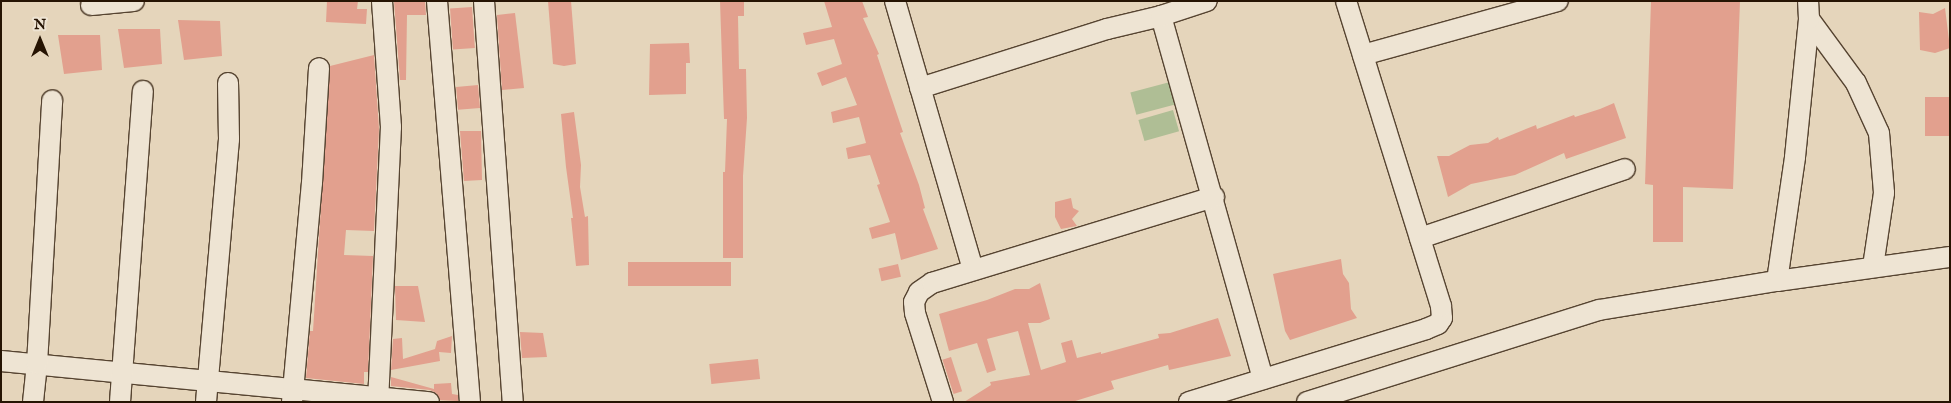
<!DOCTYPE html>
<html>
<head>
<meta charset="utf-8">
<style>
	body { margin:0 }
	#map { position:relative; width:1951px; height:403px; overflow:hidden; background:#e5d5bb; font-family:"IM FELL English",serif }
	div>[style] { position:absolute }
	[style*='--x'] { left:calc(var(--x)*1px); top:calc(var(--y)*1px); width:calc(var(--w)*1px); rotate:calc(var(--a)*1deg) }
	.green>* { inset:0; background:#afbe95; transform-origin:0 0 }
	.building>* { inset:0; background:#e2a08e; transform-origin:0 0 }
	.roads { filter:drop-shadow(1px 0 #564431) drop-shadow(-1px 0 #564431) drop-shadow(0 1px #564431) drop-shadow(0 -1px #564431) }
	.minor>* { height:20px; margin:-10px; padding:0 10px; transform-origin:10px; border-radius:10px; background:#eee4d3 }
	span { translate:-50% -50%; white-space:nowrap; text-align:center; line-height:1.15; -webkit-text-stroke:4.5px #eee4d3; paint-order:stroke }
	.frame { position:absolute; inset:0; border:2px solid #261403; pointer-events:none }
	.north { position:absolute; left:15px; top:15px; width:50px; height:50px; -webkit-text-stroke:4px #eee4d3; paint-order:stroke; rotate:0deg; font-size:14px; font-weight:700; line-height:20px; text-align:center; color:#261403 }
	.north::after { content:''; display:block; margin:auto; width:18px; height:22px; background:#261403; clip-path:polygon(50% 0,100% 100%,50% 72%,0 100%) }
</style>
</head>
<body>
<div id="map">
	<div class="green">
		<div style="left:1170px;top:82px;width:23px;height:41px;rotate:75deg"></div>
		<div style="left:1173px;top:110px;width:22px;height:36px;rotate:74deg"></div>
	</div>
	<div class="building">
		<div style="clip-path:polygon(327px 1px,358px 1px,357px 9px,367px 9px,366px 24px,326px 22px)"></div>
		<div style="clip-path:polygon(394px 1px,425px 1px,426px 15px,407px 15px,406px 80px,400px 80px)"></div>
		<div style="clip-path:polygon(548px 1px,571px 1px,576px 64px,564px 66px,553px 64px)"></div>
		<div style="clip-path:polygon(720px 1px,744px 1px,744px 16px,738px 16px,739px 69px,746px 69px,747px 118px,743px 176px,743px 258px,723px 258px,723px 172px,725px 172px,727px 119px,724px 119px)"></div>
		<div style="clip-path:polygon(824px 1px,862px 1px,868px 17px,863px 18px,879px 54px,877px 55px,903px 132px,900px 133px,919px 185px,925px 208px,923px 209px,938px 249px,901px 260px,895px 233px,872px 239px,869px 228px,890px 222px,877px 185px,880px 184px,870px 155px,848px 159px,846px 148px,866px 143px,859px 117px,833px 123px,831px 112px,857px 105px,846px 77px,822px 86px,817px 73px,842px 64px,834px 39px,806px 45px,803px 33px,832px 27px)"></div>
		<div style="clip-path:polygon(1651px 1px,1740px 1px,1733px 189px,1683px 187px,1683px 242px,1653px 242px,1653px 185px,1645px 184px)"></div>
		<div style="left:472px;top:7px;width:41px;height:22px;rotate:86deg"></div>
		<div style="clip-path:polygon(1945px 8px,1950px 48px,1935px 53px,1920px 50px,1919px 12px,1933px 14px)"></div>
		<div style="clip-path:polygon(515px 13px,524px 88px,502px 90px,497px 15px)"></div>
		<div style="clip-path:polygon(178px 20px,220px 21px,222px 56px,184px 60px)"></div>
		<div style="clip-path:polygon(118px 29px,160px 29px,162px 64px,124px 68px)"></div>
		<div style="clip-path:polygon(58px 35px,100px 35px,102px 70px,64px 74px)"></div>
		<div style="clip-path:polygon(689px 43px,690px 63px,686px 63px,686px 94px,649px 95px,650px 44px)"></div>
		<div style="clip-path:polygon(374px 55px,379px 129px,374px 231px,346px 230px,344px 255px,373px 256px,368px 372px,364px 372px,364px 384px,306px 378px,310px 331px,313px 331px,330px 66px)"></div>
		<div style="left:478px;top:85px;width:23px;height:22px;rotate:85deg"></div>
		<div style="left:1950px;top:97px;width:39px;height:25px;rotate:90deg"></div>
		<div style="clip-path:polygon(1614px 103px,1626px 138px,1566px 159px,1564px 153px,1515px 175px,1471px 184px,1448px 197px,1437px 156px,1449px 156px,1470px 145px,1488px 143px,1498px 137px,1499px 140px,1536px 125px,1537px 129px,1574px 115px,1575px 117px,1600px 109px)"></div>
		<div style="clip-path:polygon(574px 112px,581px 165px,580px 187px,585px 217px,588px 216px,589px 265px,576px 266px,571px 218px,573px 218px,566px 167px,561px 114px)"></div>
		<div style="clip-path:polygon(460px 131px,481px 131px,482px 180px,464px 181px)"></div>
		<div style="clip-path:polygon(1071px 198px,1073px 208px,1079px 211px,1072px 219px,1077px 226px,1061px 229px,1055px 217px,1055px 202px)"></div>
		<div style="clip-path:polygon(1341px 259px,1343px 274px,1349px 283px,1351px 309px,1357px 318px,1290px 340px,1285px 331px,1273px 274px)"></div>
		<div style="left:731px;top:262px;width:24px;height:103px;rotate:90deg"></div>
		<div style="left:898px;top:264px;width:13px;height:20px;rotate:77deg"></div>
		<div style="clip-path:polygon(1040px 283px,1050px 319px,1040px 323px,1028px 323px,1041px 370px,1066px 362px,1061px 343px,1072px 340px,1077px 358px,1101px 352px,1101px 354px,1159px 338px,1158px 334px,1170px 333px,1218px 318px,1231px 356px,1169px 370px,1168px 365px,1111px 381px,1114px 389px,1072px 402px,964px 402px,991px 385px,990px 382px,1030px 375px,1018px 331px,987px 339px,996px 370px,987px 373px,977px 343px,949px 351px,939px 314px,987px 300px,1015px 289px,1029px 289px)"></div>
		<div style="clip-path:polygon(395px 286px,418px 286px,425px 322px,396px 320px)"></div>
		<div style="clip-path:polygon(520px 332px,543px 333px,547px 357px,522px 358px)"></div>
		<div style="clip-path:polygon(452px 336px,451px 353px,439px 352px,440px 361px,391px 370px,393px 339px,402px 338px,403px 359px,435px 349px,437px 341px)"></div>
		<div style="left:951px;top:357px;width:36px;height:9px;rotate:72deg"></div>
		<div style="left:758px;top:359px;width:20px;height:49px;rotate:84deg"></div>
		<div style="clip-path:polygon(391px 377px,434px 389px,434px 384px,451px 383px,452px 394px,458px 395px,458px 401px,440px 400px,436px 393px,430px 390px,391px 386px)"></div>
	</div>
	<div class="roads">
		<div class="minor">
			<div style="--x:437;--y:1;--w:402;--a:85.3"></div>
			<div style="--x:484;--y:1;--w:402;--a:85.9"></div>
			<div style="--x:895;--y:1;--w:280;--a:73.8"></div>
			<div style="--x:91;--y:5;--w:43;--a:-5.3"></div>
			<div style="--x:1161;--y:16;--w:377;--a:74.3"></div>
			<div style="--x:1809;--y:19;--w:79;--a:53.7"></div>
			<div style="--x:1856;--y:83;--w:55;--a:65.3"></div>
			<div style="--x:1879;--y:133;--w:60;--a:85.2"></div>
			<div style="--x:1884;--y:193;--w:75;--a:98.5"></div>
			<div style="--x:1363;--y:55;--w:202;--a:-15.5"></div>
			<div style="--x:920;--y:88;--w:196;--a:-17.5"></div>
			<div style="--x:1107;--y:29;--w:56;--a:-13.5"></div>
			<div style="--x:1161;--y:16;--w:48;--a:-18.1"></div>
			<div style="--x:1420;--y:238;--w:216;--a:-18.6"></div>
			<div style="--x:1777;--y:281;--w:125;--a:-81.7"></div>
			<div style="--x:1795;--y:157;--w:139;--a:-84.2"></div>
			<div style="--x:1809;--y:19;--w:18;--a:-93"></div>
			<div style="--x:1;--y:361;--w:430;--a:5.5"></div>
			<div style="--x:33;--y:402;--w:38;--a:-84"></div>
			<div style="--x:37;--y:364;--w:264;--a:-86.7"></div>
			<div style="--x:120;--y:402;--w:312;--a:-85.8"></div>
			<div style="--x:206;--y:402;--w:264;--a:-85"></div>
			<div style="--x:229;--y:139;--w:56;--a:-91"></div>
			<div style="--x:292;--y:402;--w:220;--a:-84.8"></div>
			<div style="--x:312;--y:183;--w:115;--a:-86.5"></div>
			<div style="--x:378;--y:402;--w:275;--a:-87.3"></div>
			<div style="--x:391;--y:127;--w:126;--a:-94.1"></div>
			<div style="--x:943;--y:402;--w:93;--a:-107.5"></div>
			<div style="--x:915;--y:313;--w:11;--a:-95"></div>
			<div style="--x:914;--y:302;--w:11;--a:-63"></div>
			<div style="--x:919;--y:292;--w:16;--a:-35"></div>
			<div style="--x:932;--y:283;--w:295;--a:-17"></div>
			<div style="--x:1189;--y:402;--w:248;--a:-17.1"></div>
			<div style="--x:1426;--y:329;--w:13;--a:-23"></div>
			<div style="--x:1438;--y:324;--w:7;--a:-56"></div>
			<div style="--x:1442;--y:318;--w:12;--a:-95"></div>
			<div style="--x:1441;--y:306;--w:319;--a:-107.3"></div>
			<div style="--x:1307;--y:402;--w:306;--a:-17.5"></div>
			<div style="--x:1599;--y:310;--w:180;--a:-9.3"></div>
			<div style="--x:1777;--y:281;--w:175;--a:-7.9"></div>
		</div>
	</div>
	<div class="frame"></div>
	<div class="north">N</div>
</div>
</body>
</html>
